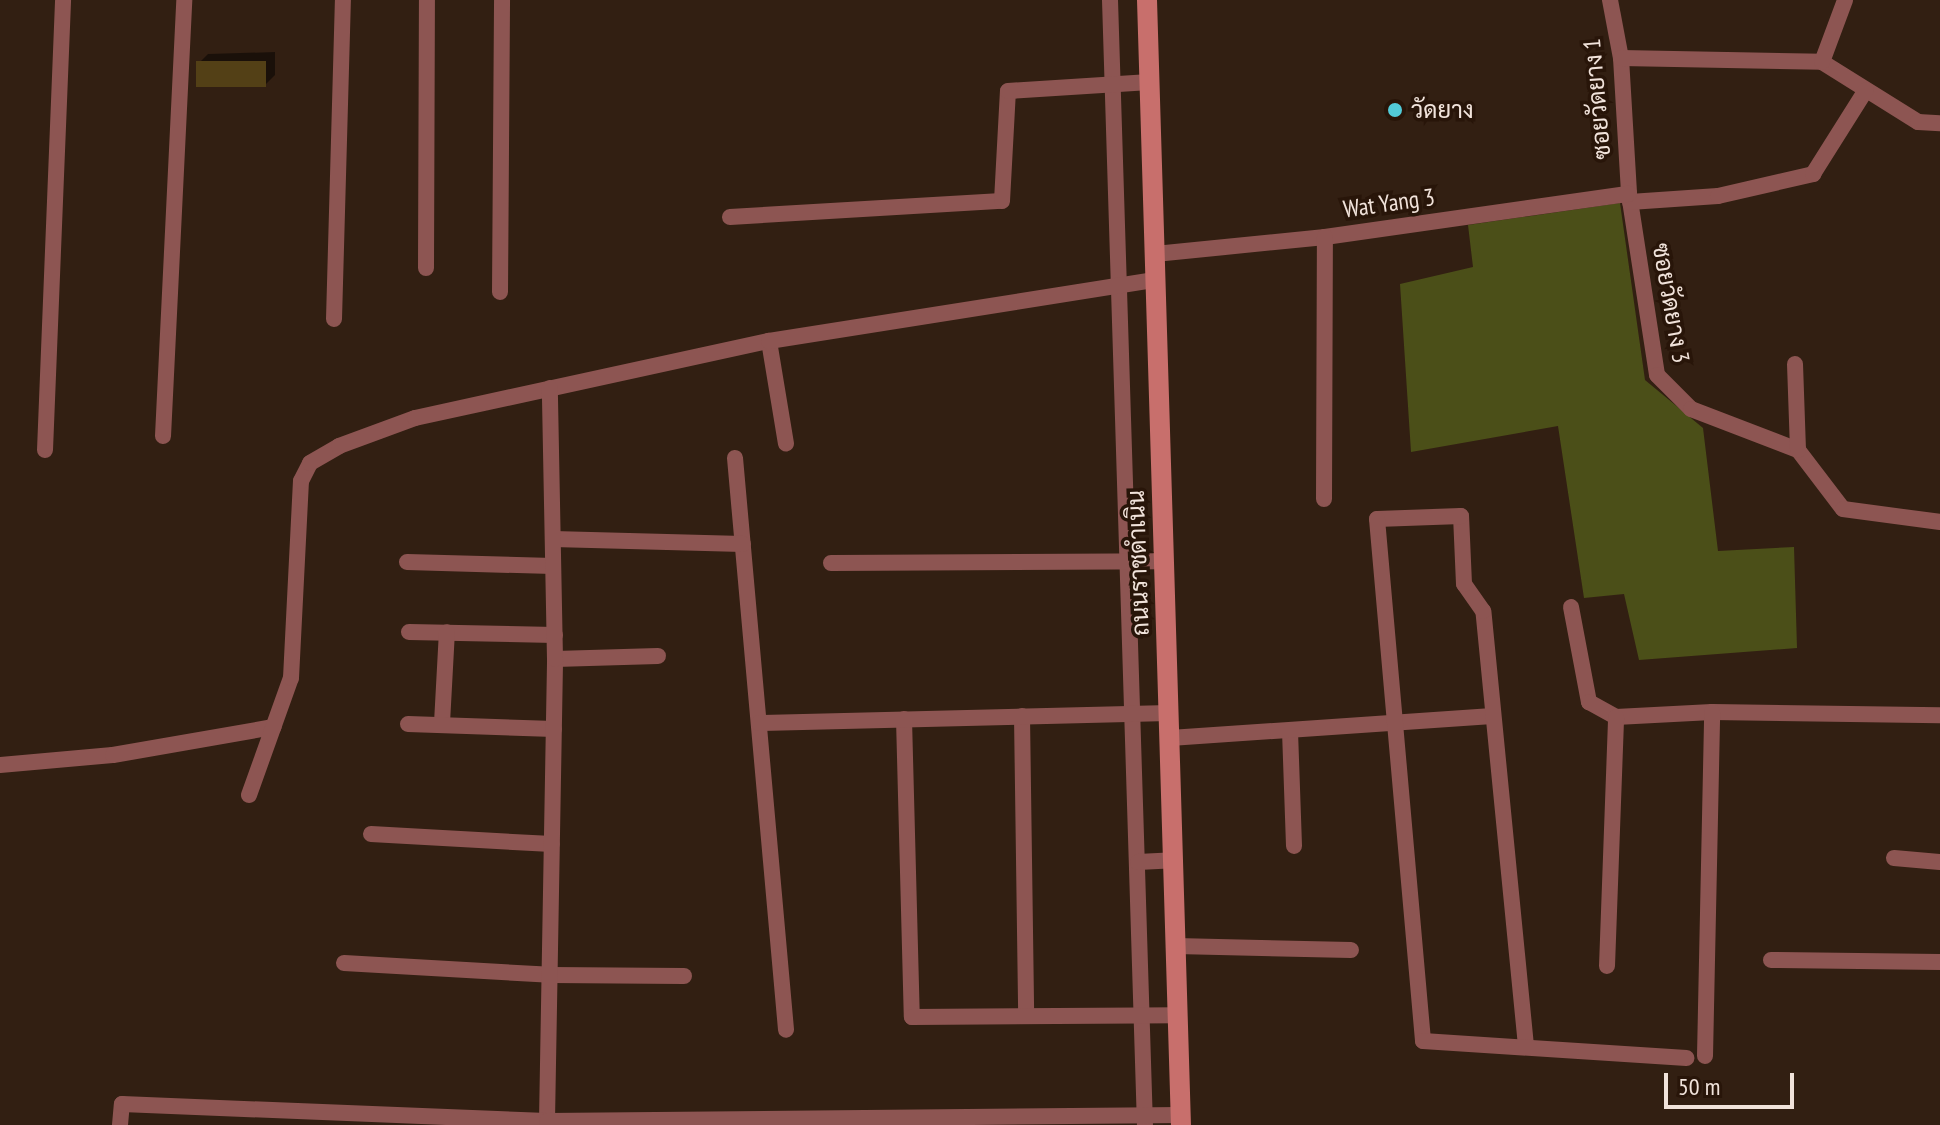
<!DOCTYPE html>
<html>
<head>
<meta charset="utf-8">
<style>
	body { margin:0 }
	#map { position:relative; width:1940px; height:1125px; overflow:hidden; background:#321f12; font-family:"PT Sans Narrow",Sarabun,sans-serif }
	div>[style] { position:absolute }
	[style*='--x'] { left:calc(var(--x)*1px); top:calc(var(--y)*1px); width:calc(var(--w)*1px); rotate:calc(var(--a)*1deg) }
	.green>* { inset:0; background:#4b4f18 }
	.shadow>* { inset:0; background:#0007 }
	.building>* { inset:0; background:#534016; transform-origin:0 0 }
	.minor>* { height:16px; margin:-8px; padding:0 8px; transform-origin:8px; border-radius:8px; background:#8d5552 }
	.secondary>* { height:20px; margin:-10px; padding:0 10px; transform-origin:10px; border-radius:10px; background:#c86f6c }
	.dots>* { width:22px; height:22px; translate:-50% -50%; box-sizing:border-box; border:4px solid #281509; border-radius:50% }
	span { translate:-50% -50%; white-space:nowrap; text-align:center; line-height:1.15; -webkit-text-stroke:7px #281509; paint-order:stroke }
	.street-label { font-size:24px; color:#f1e3db }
	.poi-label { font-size:24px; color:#f1e3db }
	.left { translate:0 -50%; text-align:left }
	.scale { position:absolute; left:1664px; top:1073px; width:130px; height:36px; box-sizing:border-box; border:4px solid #f1e3db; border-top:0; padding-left:10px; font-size:24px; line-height:28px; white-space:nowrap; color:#f1e3db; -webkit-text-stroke:6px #281509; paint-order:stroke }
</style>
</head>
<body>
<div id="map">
	<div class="green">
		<div style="clip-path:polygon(1620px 203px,1645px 380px,1703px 428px,1718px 551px,1794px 547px,1797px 648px,1639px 660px,1624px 594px,1584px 598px,1558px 426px,1411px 452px,1400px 284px,1473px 267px,1468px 225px)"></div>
	</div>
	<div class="shadow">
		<div style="clip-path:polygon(275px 52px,275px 75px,265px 85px,198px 64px,208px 54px)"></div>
	</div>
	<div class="building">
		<div style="left:266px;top:61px;width:26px;height:70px;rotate:90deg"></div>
	</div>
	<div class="minor">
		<div style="--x:1110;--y:0;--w:1126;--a:88.22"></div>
		<div style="--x:1610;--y:0;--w:59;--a:79.3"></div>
		<div style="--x:1621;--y:58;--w:136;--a:86.6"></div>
		<div style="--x:1629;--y:194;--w:183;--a:81.2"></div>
		<div style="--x:1657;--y:375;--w:48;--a:45"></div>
		<div style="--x:1691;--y:409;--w:115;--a:21"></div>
		<div style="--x:1798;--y:450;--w:74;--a:52.7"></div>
		<div style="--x:1843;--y:509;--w:98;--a:7.6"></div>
		<div style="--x:1621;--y:58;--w:201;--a:1.1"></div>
		<div style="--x:1822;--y:62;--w:113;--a:32"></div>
		<div style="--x:1918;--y:122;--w:22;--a:3"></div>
		<div style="--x:1822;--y:62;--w:66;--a:-69.6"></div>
		<div style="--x:1630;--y:202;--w:88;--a:-3.9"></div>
		<div style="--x:1718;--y:196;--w:98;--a:-13"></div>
		<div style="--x:1813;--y:174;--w:99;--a:-57.8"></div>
		<div style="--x:730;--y:217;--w:272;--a:-3.4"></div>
		<div style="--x:1002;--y:201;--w:110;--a:-86.9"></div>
		<div style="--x:1008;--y:91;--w:142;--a:-3.6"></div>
		<div style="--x:1155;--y:254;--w:171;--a:-5.7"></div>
		<div style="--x:1325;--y:237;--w:307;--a:-8.1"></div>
		<div style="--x:426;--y:268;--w:268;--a:-89.8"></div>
		<div style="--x:500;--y:292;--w:292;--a:-89.6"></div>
		<div style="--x:334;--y:319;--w:319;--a:-88.4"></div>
		<div style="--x:769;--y:341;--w:104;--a:80.6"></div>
		<div style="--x:1795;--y:364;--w:86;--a:88"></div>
		<div style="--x:163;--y:436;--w:437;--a:-87.2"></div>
		<div style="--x:45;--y:450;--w:450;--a:-87.7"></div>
		<div style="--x:735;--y:458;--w:574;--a:84.9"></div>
		<div style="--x:1324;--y:499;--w:262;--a:-89.8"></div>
		<div style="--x:553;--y:539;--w:190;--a:1.5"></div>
		<div style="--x:407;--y:562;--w:146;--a:1.6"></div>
		<div style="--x:831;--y:563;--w:333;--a:-0.3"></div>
		<div style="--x:1571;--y:607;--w:97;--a:79.3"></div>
		<div style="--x:1589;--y:702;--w:31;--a:29"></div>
		<div style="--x:1616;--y:717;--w:96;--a:-3"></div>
		<div style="--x:1712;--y:712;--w:228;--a:0.8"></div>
		<div style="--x:409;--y:632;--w:146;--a:1.2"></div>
		<div style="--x:555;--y:659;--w:103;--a:-1.7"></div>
		<div style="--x:1022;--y:716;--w:299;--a:89.2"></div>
		<div style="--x:904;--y:719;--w:298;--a:88.5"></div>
		<div style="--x:912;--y:1017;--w:266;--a:-0.4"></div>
		<div style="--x:442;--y:723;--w:91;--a:-86.9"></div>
		<div style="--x:759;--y:723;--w:410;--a:-1.4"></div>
		<div style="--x:408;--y:724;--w:146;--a:2"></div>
		<div style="--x:1290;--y:731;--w:115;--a:88"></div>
		<div style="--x:1170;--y:738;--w:323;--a:-3.9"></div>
		<div style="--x:0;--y:765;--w:113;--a:-5.1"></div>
		<div style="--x:113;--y:755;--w:163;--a:-9.9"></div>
		<div style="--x:249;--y:795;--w:124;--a:-70.3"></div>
		<div style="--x:291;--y:678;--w:197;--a:-87.1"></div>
		<div style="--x:301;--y:481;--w:20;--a:-63"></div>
		<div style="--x:310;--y:463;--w:34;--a:-30"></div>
		<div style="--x:339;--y:446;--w:81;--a:-20.2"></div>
		<div style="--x:415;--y:418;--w:362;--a:-12.3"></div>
		<div style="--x:769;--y:341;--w:392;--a:-9"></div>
		<div style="--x:371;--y:834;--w:181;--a:3.2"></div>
		<div style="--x:1894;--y:858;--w:46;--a:5"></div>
		<div style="--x:1138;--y:862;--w:35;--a:-3"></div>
		<div style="--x:1176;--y:946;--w:175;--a:1.3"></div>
		<div style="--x:1771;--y:960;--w:169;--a:0.7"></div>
		<div style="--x:344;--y:963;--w:206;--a:3.3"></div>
		<div style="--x:550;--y:975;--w:134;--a:0.4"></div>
		<div style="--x:1607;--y:966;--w:249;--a:-87.9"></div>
		<div style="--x:1526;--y:1046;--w:437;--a:-95.6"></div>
		<div style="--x:1483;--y:611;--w:33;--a:-125"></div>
		<div style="--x:1464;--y:584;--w:68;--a:-92.5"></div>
		<div style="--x:1461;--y:516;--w:84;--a:178"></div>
		<div style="--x:1377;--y:519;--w:524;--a:84.96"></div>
		<div style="--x:1423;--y:1041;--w:264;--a:3.7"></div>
		<div style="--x:1705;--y:1056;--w:344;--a:-88.8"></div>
		<div style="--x:547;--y:1121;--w:462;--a:-89"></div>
		<div style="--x:555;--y:659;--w:271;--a:-91.1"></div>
		<div style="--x:120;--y:1125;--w:21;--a:-85"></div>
		<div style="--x:122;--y:1104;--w:425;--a:2.3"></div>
		<div style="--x:547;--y:1121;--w:634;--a:-0.54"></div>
	</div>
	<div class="secondary">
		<div style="--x:1147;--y:0;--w:1126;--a:88.27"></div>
	</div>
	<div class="dots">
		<div style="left:1395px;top:110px;background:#52cbd8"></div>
	</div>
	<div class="street-label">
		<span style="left:1597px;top:99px;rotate:-95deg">ซอยวัดยาง 1</span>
		<span style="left:1389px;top:203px;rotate:-8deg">Wat Yang 3</span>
		<span style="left:1671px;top:303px;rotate:80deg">ซอยวัดยาง 3</span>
		<span style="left:1138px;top:563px;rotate:-92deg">ถนนราชดำเนิน</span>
	</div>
	<div class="poi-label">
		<span class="left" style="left:1411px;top:110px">วัดยาง</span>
	</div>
	<div class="scale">50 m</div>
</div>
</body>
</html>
